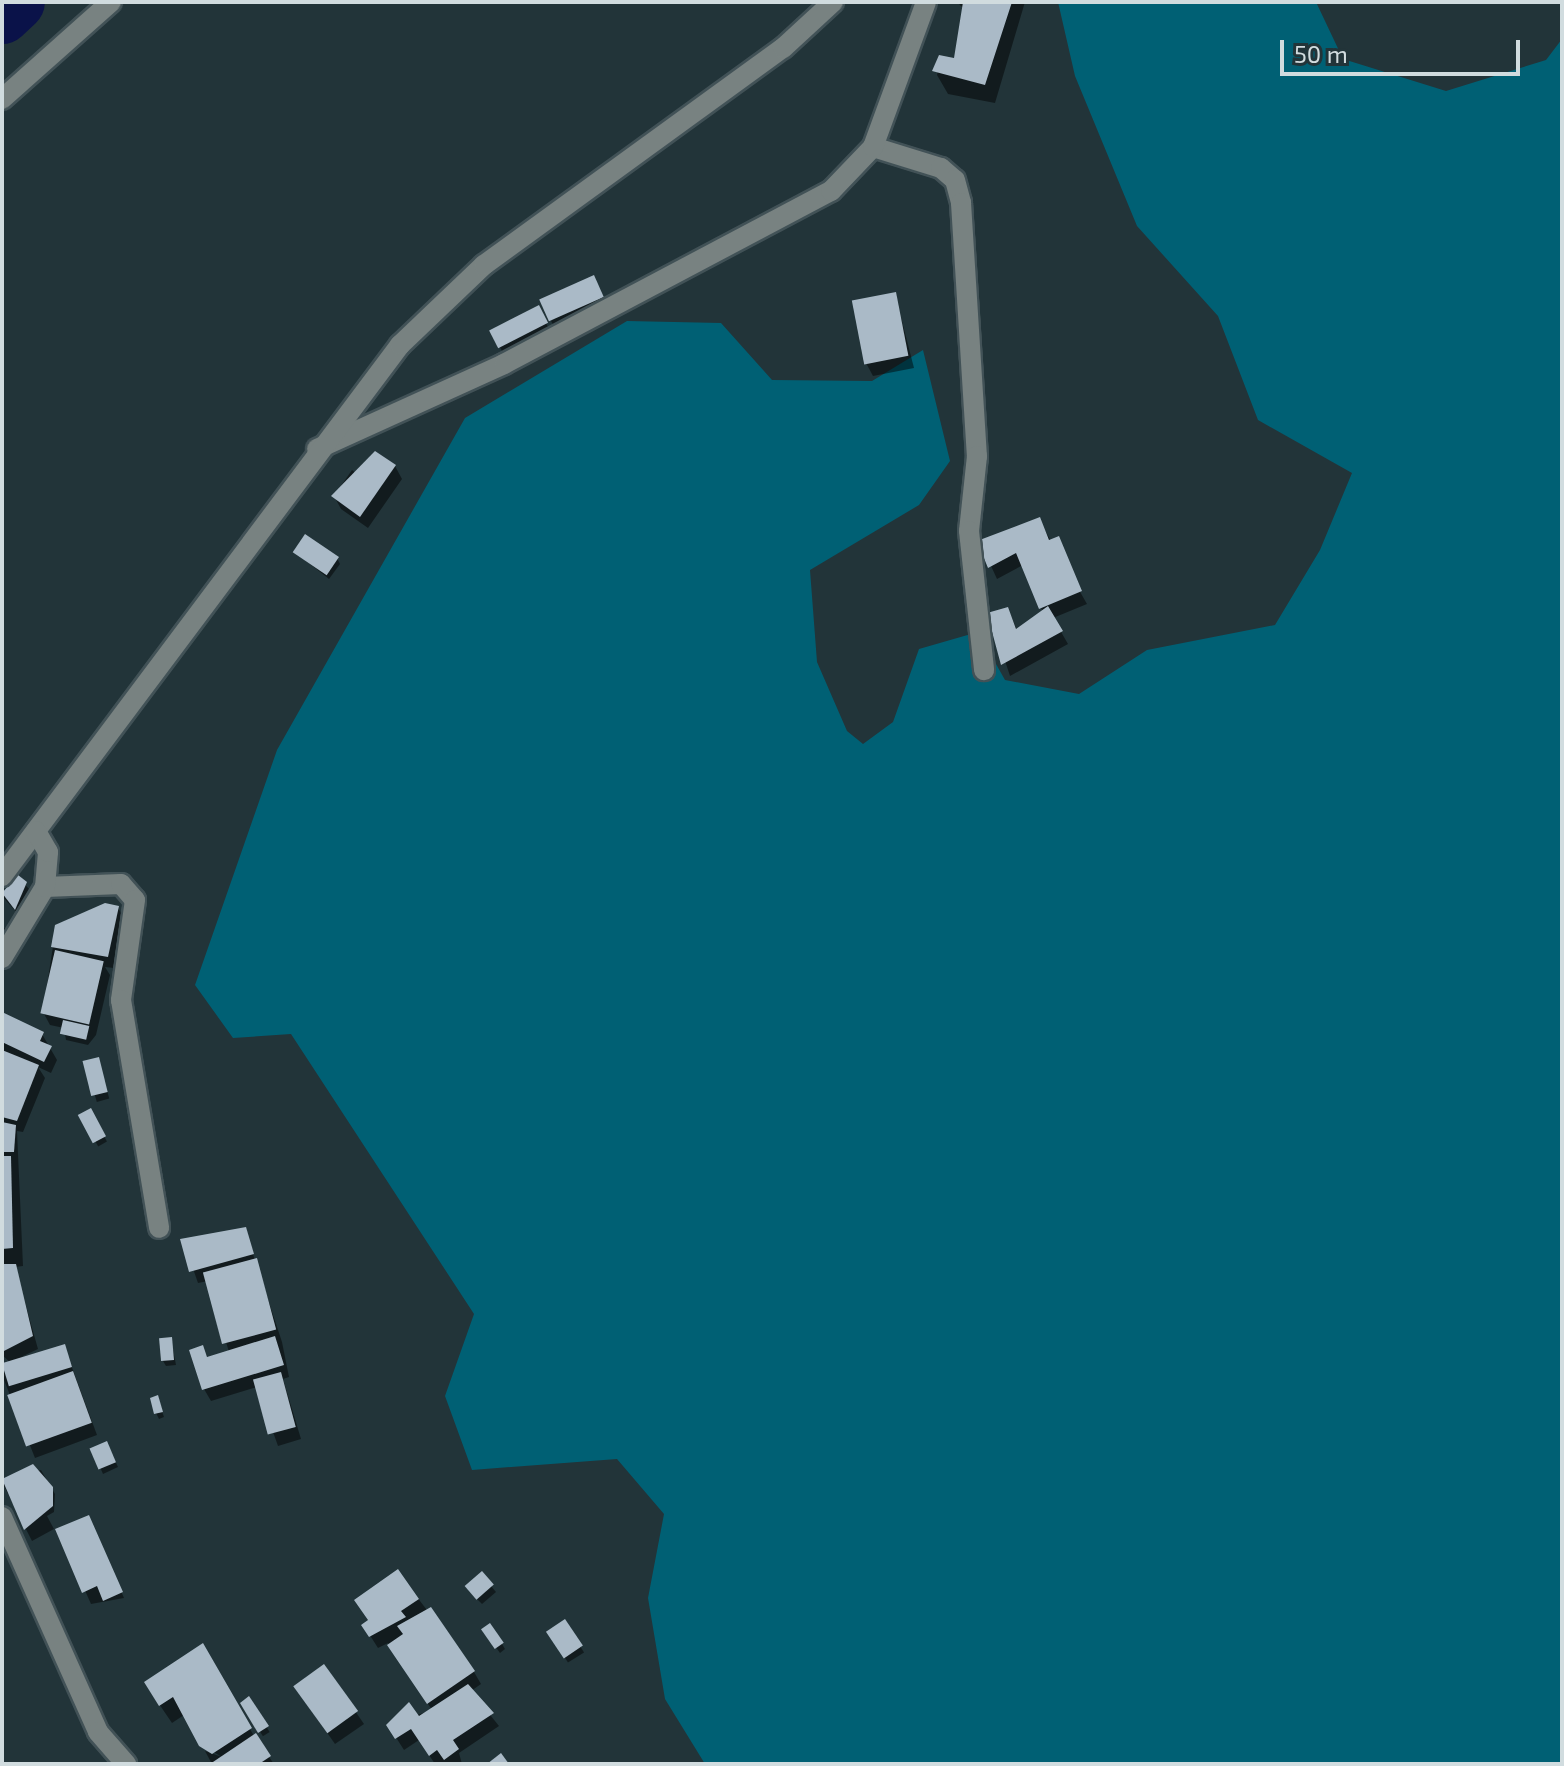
<!DOCTYPE html>
<html>
<head>
<meta charset="utf-8">
<style>
	body { margin:0 }
	#map { position:relative; width:1564px; height:1766px; overflow:hidden; background:#223439; font-family:"Exo 2",sans-serif }
	div>[style] { position:absolute }
	[style*='--x'] { left:calc(var(--x)*1px); top:calc(var(--y)*1px); width:calc(var(--w)*1px); rotate:calc(var(--a)*1deg) }
	.forest>* { inset:0; background:#006074 }
	.shadow>* { inset:0; background:#0007; transform-origin:0 0 }
	.river>* { height:58px; margin:-29px; padding:0 29px; transform-origin:29px; border-radius:29px; background:#0a1249 }
	.building>* { inset:0; background:#aabac7; transform-origin:0 0 }
	.roads { filter:drop-shadow(2px 0 #425257) drop-shadow(-2px 0 #425257) drop-shadow(0 2px #425257) drop-shadow(0 -2px #425257) }
	.minor>* { height:20px; margin:-10px; padding:0 10px; transform-origin:10px; border-radius:10px; background:#788281 }
	span { translate:-50% -50%; white-space:nowrap; text-align:center; line-height:1.15; -webkit-text-stroke:8px #223439; paint-order:stroke }
	.frame { position:absolute; inset:0; border:4px solid #d1dcdf; pointer-events:none }
	.scale { position:absolute; left:1280px; top:40px; width:240px; height:36px; box-sizing:border-box; border:4px solid #d1dcdf; border-top:0; padding-left:10px; font-size:24px; line-height:28px; white-space:nowrap; color:#d1dcdf; -webkit-text-stroke:6px #223439; paint-order:stroke }
</style>
</head>
<body>
<div id="map">
	<div class="forest">
		<div style="clip-path:polygon(1058px 2px,1316px 2px,1343px 59px,1446px 91px,1546px 60px,1562px 39px,1562px 1764px,705px 1764px,665px 1699px,648px 1598px,664px 1514px,617px 1459px,472px 1470px,445px 1396px,474px 1314px,291px 1034px,233px 1038px,195px 985px,277px 750px,465px 418px,627px 321px,721px 323px,772px 380px,872px 381px,923px 350px,950px 461px,919px 505px,810px 570px,817px 662px,847px 731px,863px 744px,893px 722px,919px 649px,978px 632px,1005px 680px,1079px 694px,1147px 650px,1275px 625px,1320px 550px,1352px 473px,1258px 420px,1218px 316px,1137px 226px,1075px 76px)"></div>
	</div>
	<div class="shadow">
		<div style="clip-path:polygon(957px 2px,1025px 2px,995px 103px,948px 94px,937px 75px,940px 61px,956px 60px,965px 10px)"></div>
		<div style="clip-path:polygon(600px 290px,609px 310px,558px 333px,551px 321px)"></div>
		<div style="clip-path:polygon(895px 294px,914px 368px,873px 376px,866px 363px)"></div>
		<div style="left:538px;top:308px;width:24px;height:52px;rotate:62deg"></div>
		<div style="clip-path:polygon(395px 466px,402px 479px,368px 528px,341px 509px,334px 496px,352px 470px,360px 476px)"></div>
		<div style="clip-path:polygon(1039px 520px,1087px 604px,1053px 618px,1068px 644px,1010px 676px,990px 615px,1008px 609px,1017px 630px,1043px 612px,1023px 565px,997px 579px,980px 542px)"></div>
		<div style="clip-path:polygon(295px 552px,337px 558px,340px 564px,329px 579px)"></div>
		<div style="clip-path:polygon(18px 877px,29px 889px,18px 914px,2px 896px)"></div>
		<div style="clip-path:polygon(118px 908px,125px 920px,114px 968px,105px 967px,110px 975px,96px 1035px,88px 1045px,66px 1040px,64px 1028px,50px 1025px,43px 1012px,53px 946px)"></div>
		<div style="clip-path:polygon(2px 925px,13px 940px,2px 956px)"></div>
		<div style="clip-path:polygon(2px 1015px,42px 1034px,57px 1060px,51px 1073px,38px 1067px,45px 1078px,23px 1132px,17px 1131px,23px 1266px,15px 1267px,38px 1349px,21px 1357px,64px 1346px,97px 1435px,35px 1458px,2px 1375px,11px 1363px,2px 1355px)"></div>
		<div style="left:98px;top:1059px;width:41px;height:13px;rotate:74deg"></div>
		<div style="left:90px;top:1111px;width:35px;height:10px;rotate:61deg"></div>
		<div style="clip-path:polygon(245px 1230px,282px 1342px,289px 1377px,283px 1379px,301px 1439px,278px 1446px,257px 1387px,211px 1401px,204px 1389px,202px 1348px,208px 1358px,229px 1352px,208px 1281px,198px 1283px,183px 1240px)"></div>
		<div style="clip-path:polygon(171px 1339px,176px 1365px,166px 1366px,163px 1361px)"></div>
		<div style="clip-path:polygon(157px 1397px,164px 1417px,159px 1419px,156px 1413px)"></div>
		<div style="clip-path:polygon(109px 1448px,118px 1467px,103px 1474px,92px 1449px)"></div>
		<div style="clip-path:polygon(41px 1470px,55px 1494px,54px 1512px,47px 1516px,54px 1529px,32px 1541px,2px 1482px)"></div>
		<div style="clip-path:polygon(58px 1530px,121px 1591px,124px 1598px,91px 1604px)"></div>
		<div style="clip-path:polygon(398px 1572px,474px 1672px,481px 1684px,471px 1691px,499px 1726px,459px 1753px,462px 1764px,435px 1764px,419px 1740px,404px 1750px,388px 1725px,432px 1710px,388px 1643px,378px 1648px,364px 1626px)"></div>
		<div style="clip-path:polygon(481px 1574px,496px 1592px,482px 1604px,470px 1592px)"></div>
		<div style="left:565px;top:1622px;width:36px;height:19px;rotate:58deg"></div>
		<div style="clip-path:polygon(487px 1635px,502px 1644px,505px 1649px,500px 1653px)"></div>
		<div style="clip-path:polygon(202px 1646px,254px 1736px,274px 1764px,212px 1764px,205px 1751px,222px 1757px,200px 1744px,184px 1715px,172px 1723px,157px 1701px)"></div>
		<div style="clip-path:polygon(324px 1666px,364px 1724px,335px 1744px,300px 1694px)"></div>
		<div style="left:249px;top:1699px;width:39px;height:8px;rotate:58deg"></div>
	</div>
	<div class="river">
		<div style="--x:2;--y:15;--w:19;--a:-43"></div>
	</div>
	<div class="building">
		<div style="clip-path:polygon(963px 2px,1012px 2px,985px 85px,932px 71px,939px 55px,954px 58px)"></div>
		<div style="left:594px;top:275px;width:24px;height:60px;rotate:66deg"></div>
		<div style="left:896px;top:292px;width:65px;height:45px;rotate:79deg"></div>
		<div style="left:539px;top:305px;width:20px;height:56px;rotate:63deg"></div>
		<div style="clip-path:polygon(375px 451px,396px 465px,360px 517px,331px 496px)"></div>
		<div style="clip-path:polygon(1040px 517px,1049px 540px,1059px 536px,1082px 591px,1039px 609px,1016px 553px,988px 568px,977px 541px)"></div>
		<div style="left:305px;top:534px;width:41px;height:22px;rotate:34deg"></div>
		<div style="clip-path:polygon(1048px 606px,1063px 631px,1001px 665px,987px 613px,1008px 607px,1016px 629px)"></div>
		<div style="clip-path:polygon(18px 875px,27px 882px,15px 910px,2px 893px)"></div>
		<div style="clip-path:polygon(105px 903px,119px 906px,108px 957px,51px 947px,55px 925px)"></div>
		<div style="left:55px;top:950px;width:50px;height:65px;rotate:13deg"></div>
		<div style="clip-path:polygon(2px 1012px,44px 1032px,40px 1041px,52px 1046px,44px 1062px,2px 1042px)"></div>
		<div style="left:63px;top:1020px;width:27px;height:14px;rotate:13deg"></div>
		<div style="clip-path:polygon(2px 1050px,39px 1065px,17px 1121px,2px 1117px)"></div>
		<div style="left:99px;top:1057px;width:36px;height:17px;rotate:76deg"></div>
		<div style="left:91px;top:1108px;width:32px;height:15px;rotate:62deg"></div>
		<div style="clip-path:polygon(2px 1122px,16px 1125px,14px 1152px,2px 1152px)"></div>
		<div style="clip-path:polygon(2px 1156px,11px 1156px,13px 1248px,2px 1249px)"></div>
		<div style="clip-path:polygon(246px 1227px,254px 1254px,189px 1272px,180px 1239px)"></div>
		<div style="left:257px;top:1258px;width:74px;height:56px;rotate:75deg"></div>
		<div style="clip-path:polygon(2px 1264px,16px 1264px,33px 1336px,2px 1352px)"></div>
		<div style="clip-path:polygon(275px 1336px,284px 1365px,202px 1390px,189px 1350px,203px 1345px,207px 1357px)"></div>
		<div style="left:172px;top:1337px;width:23px;height:13px;rotate:85deg"></div>
		<div style="left:65px;top:1344px;width:24px;height:66px;rotate:73deg"></div>
		<div style="left:73px;top:1371px;width:55px;height:70px;rotate:70deg"></div>
		<div style="left:281px;top:1372px;width:57px;height:29px;rotate:75deg"></div>
		<div style="clip-path:polygon(158px 1395px,163px 1412px,154px 1414px,150px 1398px)"></div>
		<div style="left:107px;top:1441px;width:23px;height:19px;rotate:67deg"></div>
		<div style="clip-path:polygon(33px 1464px,53px 1487px,53px 1506px,24px 1530px,2px 1479px)"></div>
		<div style="clip-path:polygon(89px 1515px,123px 1592px,103px 1601px,97px 1586px,82px 1593px,55px 1529px)"></div>
		<div style="clip-path:polygon(398px 1569px,419px 1599px,401px 1611px,406px 1617px,369px 1637px,361px 1625px,368px 1620px,354px 1600px)"></div>
		<div style="left:482px;top:1571px;width:18px;height:23px;rotate:49deg"></div>
		<div style="clip-path:polygon(431px 1607px,475px 1671px,427px 1704px,387px 1645px,403px 1634px,397px 1626px)"></div>
		<div style="left:565px;top:1619px;width:32px;height:23px;rotate:56deg"></div>
		<div style="left:490px;top:1623px;width:24px;height:11px;rotate:55deg"></div>
		<div style="clip-path:polygon(203px 1643px,252px 1728px,212px 1754px,199px 1746px,173px 1697px,159px 1706px,144px 1682px)"></div>
		<div style="left:324px;top:1664px;width:58px;height:38px;rotate:54deg"></div>
		<div style="clip-path:polygon(468px 1684px,494px 1713px,453px 1740px,459px 1749px,444px 1760px,437px 1750px,429px 1756px,411px 1729px,395px 1739px,386px 1725px,409px 1702px,419px 1716px)"></div>
		<div style="clip-path:polygon(249px 1696px,269px 1726px,258px 1733px,240px 1703px)"></div>
		<div style="clip-path:polygon(256px 1733px,271px 1756px,259px 1764px,210px 1764px)"></div>
		<div style="clip-path:polygon(501px 1753px,509px 1764px,487px 1764px)"></div>
	</div>
	<div class="roads">
		<div class="minor">
			<div style="--x:2;--y:99;--w:146;--a:-41.7"></div>
			<div style="--x:873;--y:147;--w:71;--a:17.2"></div>
			<div style="--x:941;--y:168;--w:18;--a:41"></div>
			<div style="--x:955;--y:180;--w:24;--a:75"></div>
			<div style="--x:961;--y:203;--w:254;--a:86.4"></div>
			<div style="--x:977;--y:456;--w:75;--a:96.1"></div>
			<div style="--x:969;--y:531;--w:140;--a:83.8"></div>
			<div style="--x:317;--y:449;--w:205;--a:-24.4"></div>
			<div style="--x:504;--y:364;--w:370;--a:-27.9"></div>
			<div style="--x:831;--y:191;--w:61;--a:-46.3"></div>
			<div style="--x:873;--y:147;--w:154;--a:-69.9"></div>
			<div style="--x:2;--y:876;--w:664;--a:-53.15"></div>
			<div style="--x:400;--y:345;--w:116;--a:-43.6"></div>
			<div style="--x:484;--y:265;--w:369;--a:-36"></div>
			<div style="--x:783;--y:48;--w:68;--a:-42.6"></div>
			<div style="--x:45;--y:887;--w:76;--a:-2.3"></div>
			<div style="--x:121;--y:884;--w:21;--a:49"></div>
			<div style="--x:135;--y:900;--w:101;--a:98"></div>
			<div style="--x:121;--y:1000;--w:231;--a:80.5"></div>
			<div style="--x:2;--y:958;--w:83;--a:-58.8"></div>
			<div style="--x:45;--y:887;--w:35;--a:-85"></div>
			<div style="--x:48;--y:852;--w:24;--a:-120"></div>
			<div style="--x:2;--y:1517;--w:235;--a:65.9"></div>
			<div style="--x:98;--y:1732;--w:43;--a:48.8"></div>
		</div>
	</div>
	<div class="frame"></div>
	<div class="scale">50 m</div>
</div>
</body>
</html>
